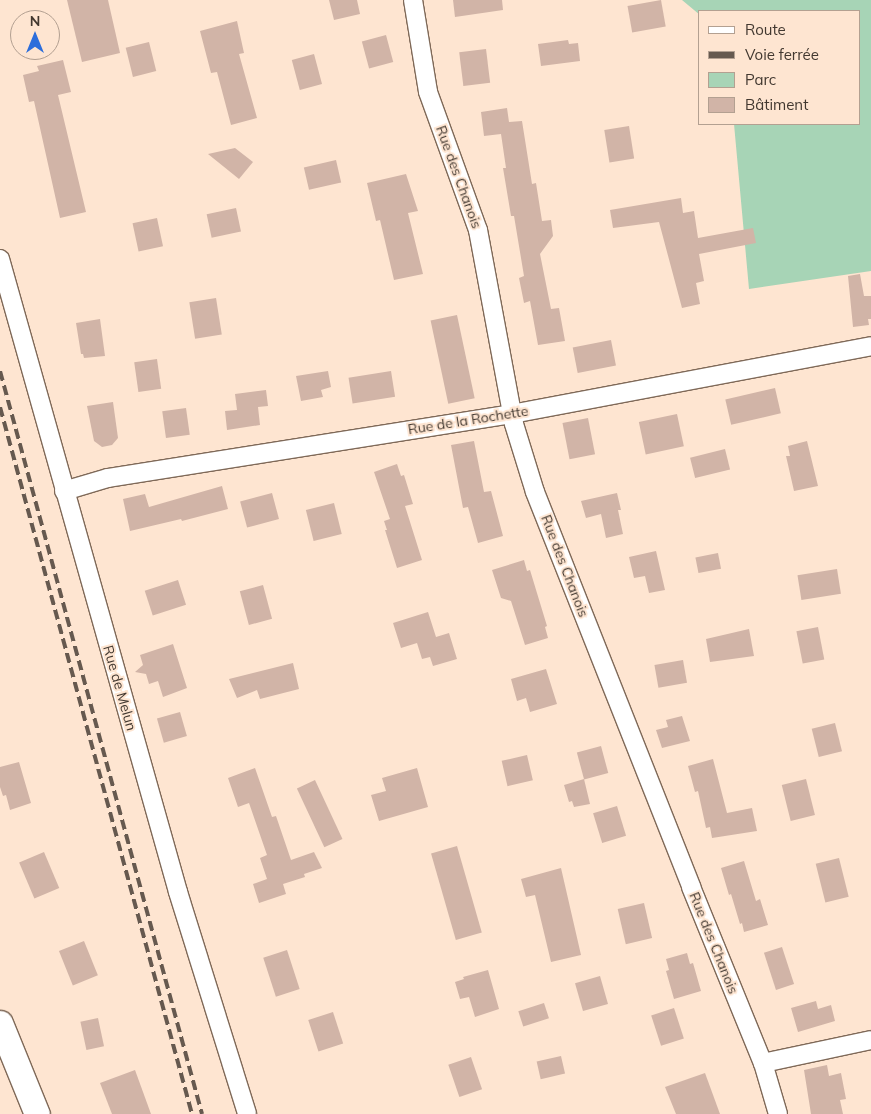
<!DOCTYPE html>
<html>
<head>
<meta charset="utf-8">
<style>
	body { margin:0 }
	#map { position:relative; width:871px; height:1114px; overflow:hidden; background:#fee5d1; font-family:Mulish,sans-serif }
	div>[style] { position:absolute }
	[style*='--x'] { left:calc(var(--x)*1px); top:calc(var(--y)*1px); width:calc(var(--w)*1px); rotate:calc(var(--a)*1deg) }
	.green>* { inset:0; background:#a7d4b6 }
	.building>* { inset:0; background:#d1b4a7; transform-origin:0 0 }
	.roads { filter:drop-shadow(1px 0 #7f6958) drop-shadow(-1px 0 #7f6958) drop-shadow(0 1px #7f6958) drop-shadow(0 -1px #7f6958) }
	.minor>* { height:18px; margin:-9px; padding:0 9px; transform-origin:9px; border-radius:9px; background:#fff }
	.secondary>* { height:25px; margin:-12.5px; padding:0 12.5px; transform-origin:12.5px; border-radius:12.5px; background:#fff }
	.rail>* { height:4px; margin-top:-2px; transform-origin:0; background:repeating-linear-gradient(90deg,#66594f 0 10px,transparent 0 15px) }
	span { translate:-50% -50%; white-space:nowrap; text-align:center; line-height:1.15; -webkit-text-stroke:4px #fee5d1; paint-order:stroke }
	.street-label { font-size:14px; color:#423830 }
	.legend { position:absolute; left:698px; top:10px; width:162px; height:115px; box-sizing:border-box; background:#fee5d1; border:1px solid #b3a091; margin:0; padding:6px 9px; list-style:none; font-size:15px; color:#423830 }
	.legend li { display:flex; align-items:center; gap:10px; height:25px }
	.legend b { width:25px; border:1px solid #b3a091 }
	.north { position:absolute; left:10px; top:10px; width:50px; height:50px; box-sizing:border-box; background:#fee5d1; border:1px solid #b3a091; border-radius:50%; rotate:0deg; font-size:14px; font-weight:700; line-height:20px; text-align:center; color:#423830 }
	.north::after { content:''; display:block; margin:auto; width:18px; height:22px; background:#2d6edb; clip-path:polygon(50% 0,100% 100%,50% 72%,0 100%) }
</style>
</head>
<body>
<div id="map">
	<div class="green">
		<div style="clip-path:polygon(682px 0,871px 0,871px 271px,749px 289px,734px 124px,860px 124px,860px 11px,700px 11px,700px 15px)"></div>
	</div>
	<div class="building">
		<div style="clip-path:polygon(67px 0,108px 0,120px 53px,82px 62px)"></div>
		<div style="clip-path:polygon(329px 0,357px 0,360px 14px,334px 20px)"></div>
		<div style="clip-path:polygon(453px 0,502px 0,503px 10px,455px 17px)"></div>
		<div style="left:661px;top:0;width:27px;height:34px;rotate:80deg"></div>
		<div style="clip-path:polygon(237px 21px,244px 53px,239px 54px,257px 118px,231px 125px,217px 72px,211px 73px,200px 31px)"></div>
		<div style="left:386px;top:35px;width:28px;height:25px;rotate:75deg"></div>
		<div style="clip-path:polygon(568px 40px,569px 44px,578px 43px,580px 61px,541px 66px,538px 44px)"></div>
		<div style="left:149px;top:42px;width:30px;height:24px;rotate:76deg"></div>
		<div style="left:486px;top:49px;width:34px;height:27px;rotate:83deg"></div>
		<div style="left:314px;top:54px;width:31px;height:23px;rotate:75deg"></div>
		<div style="clip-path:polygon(63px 60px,71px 92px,58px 95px,86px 212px,60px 218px,34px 101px,29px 102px,23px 75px,39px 71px,37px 66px)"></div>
		<div style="clip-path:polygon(507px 108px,509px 122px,522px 121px,532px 184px,536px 183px,542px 221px,551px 220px,553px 236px,540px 254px,551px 309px,559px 308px,565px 341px,538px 345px,530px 301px,524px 303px,519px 278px,524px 276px,514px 216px,511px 216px,503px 168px,506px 168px,501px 134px,484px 136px,481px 112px)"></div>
		<div style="left:629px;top:126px;width:33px;height:25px;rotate:81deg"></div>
		<div style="clip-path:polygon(235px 148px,253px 162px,239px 179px,208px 154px)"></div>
		<div style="left:336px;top:160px;width:23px;height:33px;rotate:77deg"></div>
		<div style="clip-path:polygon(406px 174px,418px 211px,408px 213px,423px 274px,394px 280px,380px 220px,376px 221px,367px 183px)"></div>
		<div style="clip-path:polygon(681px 198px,683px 213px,694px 211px,698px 238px,753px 228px,756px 243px,699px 254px,704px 281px,696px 283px,700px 304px,682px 308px,659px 222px,613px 228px,610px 210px)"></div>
		<div style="left:236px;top:208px;width:24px;height:30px;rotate:78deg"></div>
		<div style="left:157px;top:218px;width:29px;height:25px;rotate:78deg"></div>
		<div style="clip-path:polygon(860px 274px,864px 296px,871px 296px,871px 319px,868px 319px,869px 325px,853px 327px,848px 276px)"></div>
		<div style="left:216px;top:298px;width:37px;height:27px;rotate:81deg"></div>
		<div style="left:457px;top:315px;width:85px;height:27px;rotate:78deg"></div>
		<div style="clip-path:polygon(100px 319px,105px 356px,84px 358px,83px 354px,81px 354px,76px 323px)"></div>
		<div style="left:611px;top:340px;width:26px;height:39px;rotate:79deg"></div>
		<div style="left:157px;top:359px;width:30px;height:23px;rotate:82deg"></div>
		<div style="clip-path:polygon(328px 371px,331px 387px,321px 390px,323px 397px,301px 401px,296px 376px)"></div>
		<div style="left:391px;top:371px;width:26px;height:43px;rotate:81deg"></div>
		<div style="left:775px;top:388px;width:26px;height:51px;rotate:77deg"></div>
		<div style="clip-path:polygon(266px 390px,268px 406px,258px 407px,260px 425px,227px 430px,225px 411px,237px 410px,235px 394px)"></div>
		<div style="clip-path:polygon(113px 402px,118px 438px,112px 445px,102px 447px,94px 441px,87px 406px)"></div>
		<div style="left:186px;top:408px;width:27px;height:24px;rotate:82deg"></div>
		<div style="left:677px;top:414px;width:33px;height:39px;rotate:78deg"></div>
		<div style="left:588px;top:418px;width:37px;height:26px;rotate:79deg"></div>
		<div style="clip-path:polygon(474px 441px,484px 492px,491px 491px,503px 536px,478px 543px,468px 507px,463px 508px,451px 445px)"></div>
		<div style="clip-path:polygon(807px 441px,818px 486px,794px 491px,786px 456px,790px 456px,788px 446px)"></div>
		<div style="left:725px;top:449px;width:21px;height:36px;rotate:76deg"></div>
		<div style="clip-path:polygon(397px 464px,401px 476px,404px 475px,413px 504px,405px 506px,422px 560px,397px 568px,385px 530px,387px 530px,384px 521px,390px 519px,374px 472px)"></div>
		<div style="clip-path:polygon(222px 486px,228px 509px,182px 521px,181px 519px,130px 531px,123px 499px,145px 494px,149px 507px)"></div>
		<div style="left:272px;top:493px;width:27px;height:33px;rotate:75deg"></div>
		<div style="clip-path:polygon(617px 493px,621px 510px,618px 510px,623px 534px,606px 538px,601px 514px,586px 518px,581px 501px)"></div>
		<div style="left:334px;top:503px;width:32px;height:29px;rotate:76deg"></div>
		<div style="clip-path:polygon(656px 551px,665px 590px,649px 593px,645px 576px,634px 578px,629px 557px)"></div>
		<div style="left:718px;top:553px;width:16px;height:23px;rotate:79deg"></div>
		<div style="clip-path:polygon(524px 560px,527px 571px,530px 570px,547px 626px,545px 627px,548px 638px,525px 645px,511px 601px,501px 598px,492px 570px)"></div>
		<div style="left:837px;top:569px;width:25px;height:40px;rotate:81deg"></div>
		<div style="left:178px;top:580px;width:26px;height:35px;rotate:72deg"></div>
		<div style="left:263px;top:585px;width:35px;height:24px;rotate:75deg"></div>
		<div style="clip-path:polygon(428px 612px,436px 637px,449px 633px,457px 659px,433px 666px,430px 657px,422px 659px,417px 643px,401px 648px,393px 623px)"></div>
		<div style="left:818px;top:627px;width:33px;height:22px;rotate:79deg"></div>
		<div style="clip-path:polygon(749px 629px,754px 656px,710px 662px,706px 639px)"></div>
		<div style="clip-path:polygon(173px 644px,187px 688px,163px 697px,158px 681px,149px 684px,146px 674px,135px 672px,143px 665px,140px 655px)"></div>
		<div style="left:683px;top:660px;width:23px;height:29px;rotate:80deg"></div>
		<div style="clip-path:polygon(293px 663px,299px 689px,260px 699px,257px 690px,237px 698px,229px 679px)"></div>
		<div style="clip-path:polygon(546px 669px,557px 704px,530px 712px,526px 698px,517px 701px,511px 679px)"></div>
		<div style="left:180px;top:712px;width:25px;height:24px;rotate:74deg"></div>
		<div style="clip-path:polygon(682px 716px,690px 741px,662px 748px,656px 730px,668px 727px,666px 720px)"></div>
		<div style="left:835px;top:723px;width:29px;height:24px;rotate:76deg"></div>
		<div style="left:601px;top:746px;width:28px;height:25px;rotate:75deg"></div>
		<div style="left:527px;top:755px;width:26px;height:26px;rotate:77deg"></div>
		<div style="clip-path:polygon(713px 759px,727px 813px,752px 808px,757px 831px,712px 838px,710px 827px,706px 828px,698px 791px,695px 792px,688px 766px)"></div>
		<div style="clip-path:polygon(19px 762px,31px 803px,10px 810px,6px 795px,3px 796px,0 787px,0 767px)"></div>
		<div style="clip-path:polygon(255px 768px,272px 817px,276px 816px,291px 860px,314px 852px,322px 868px,304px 874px,305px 877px,283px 884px,286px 894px,259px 903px,253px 884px,267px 879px,260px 858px,267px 855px,249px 803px,238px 807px,228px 778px)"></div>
		<div style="clip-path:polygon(417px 768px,428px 807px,379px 821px,371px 795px,386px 791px,382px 778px)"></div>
		<div style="clip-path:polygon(584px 779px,590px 804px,574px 807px,572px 801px,569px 802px,564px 785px)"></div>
		<div style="left:806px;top:779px;width:37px;height:25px;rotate:76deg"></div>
		<div style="left:315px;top:780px;width:65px;height:20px;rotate:65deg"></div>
		<div style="left:617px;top:806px;width:31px;height:25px;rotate:73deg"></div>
		<div style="left:457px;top:846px;width:90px;height:27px;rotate:74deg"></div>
		<div style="left:44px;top:852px;width:39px;height:27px;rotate:67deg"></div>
		<div style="left:839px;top:858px;width:40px;height:24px;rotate:76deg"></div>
		<div style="clip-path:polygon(744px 861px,756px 901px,760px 899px,768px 925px,744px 932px,742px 923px,740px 924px,731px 894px,729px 895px,721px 868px)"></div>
		<div style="clip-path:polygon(561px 868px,581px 955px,551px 962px,535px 895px,526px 897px,521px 879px)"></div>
		<div style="left:644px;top:903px;width:36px;height:27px;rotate:77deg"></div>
		<div style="left:84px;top:941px;width:37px;height:27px;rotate:68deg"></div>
		<div style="left:782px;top:947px;width:39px;height:19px;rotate:72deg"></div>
		<div style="left:287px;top:950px;width:41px;height:25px;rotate:72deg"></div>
		<div style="clip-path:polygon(687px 953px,690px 964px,693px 963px,701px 991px,674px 999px,666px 971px,669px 970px,666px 959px)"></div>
		<div style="clip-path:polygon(488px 970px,499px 1009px,475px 1017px,469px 997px,460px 999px,455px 982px,464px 979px,463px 977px)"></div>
		<div style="left:600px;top:976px;width:29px;height:26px;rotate:74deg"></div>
		<div style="clip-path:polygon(816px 1001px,818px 1009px,831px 1005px,835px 1021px,798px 1032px,791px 1008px)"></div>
		<div style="left:544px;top:1003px;width:16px;height:27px;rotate:72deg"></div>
		<div style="left:674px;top:1008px;width:32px;height:24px;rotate:72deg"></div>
		<div style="left:333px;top:1012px;width:33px;height:26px;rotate:72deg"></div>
		<div style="left:98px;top:1018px;width:29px;height:18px;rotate:78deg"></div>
		<div style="left:561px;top:1056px;width:18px;height:25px;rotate:77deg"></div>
		<div style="left:471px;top:1057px;width:34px;height:24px;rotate:71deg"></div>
		<div style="clip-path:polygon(827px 1065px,829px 1076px,841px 1073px,846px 1099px,840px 1100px,843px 1114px,811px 1114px,804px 1070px)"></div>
		<div style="clip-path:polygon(135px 1070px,151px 1114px,112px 1114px,100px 1083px)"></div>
		<div style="clip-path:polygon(705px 1073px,720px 1114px,676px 1114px,665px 1087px)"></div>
	</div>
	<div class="roads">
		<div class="minor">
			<div style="--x:413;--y:0;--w:93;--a:80.7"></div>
			<div style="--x:428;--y:92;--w:147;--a:70.1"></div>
			<div style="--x:478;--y:230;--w:197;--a:79.5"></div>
			<div style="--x:514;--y:424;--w:71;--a:72.8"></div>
			<div style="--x:535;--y:492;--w:425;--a:68.4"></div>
			<div style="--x:691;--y:887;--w:190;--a:67.8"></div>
			<div style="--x:763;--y:1063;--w:53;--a:73.6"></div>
			<div style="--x:0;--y:259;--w:658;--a:74.29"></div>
			<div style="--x:178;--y:892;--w:232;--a:72.7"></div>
			<div style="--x:64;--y:491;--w:46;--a:-16.5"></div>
			<div style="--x:108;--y:478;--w:409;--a:-9"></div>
			<div style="--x:512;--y:414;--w:365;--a:-10.7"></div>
			<div style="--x:763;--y:1063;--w:110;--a:-12"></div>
		</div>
		<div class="secondary">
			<div style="--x:0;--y:1023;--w:98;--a:67.9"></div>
		</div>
	</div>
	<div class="rail">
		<div style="--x:0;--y:371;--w:770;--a:74.79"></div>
		<div style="--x:0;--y:407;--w:733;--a:74.81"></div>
	</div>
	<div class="street-label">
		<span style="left:459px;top:177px;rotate:70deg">Rue des Chanois</span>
		<span style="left:468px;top:420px;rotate:-9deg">Rue de la Rochette</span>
		<span style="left:565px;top:566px;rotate:69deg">Rue des Chanois</span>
		<span style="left:120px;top:688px;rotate:74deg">Rue de Melun</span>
		<span style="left:714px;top:943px;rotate:68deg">Rue des Chanois</span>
	</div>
	<ul class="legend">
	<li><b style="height:6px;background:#fff"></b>Route</li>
	<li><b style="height:6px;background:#66594f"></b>Voie ferrée</li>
	<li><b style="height:14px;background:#a7d4b6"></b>Parc</li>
	<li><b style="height:14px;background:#d1b4a7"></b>Bâtiment</li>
	</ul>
	<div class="north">N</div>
</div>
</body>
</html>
